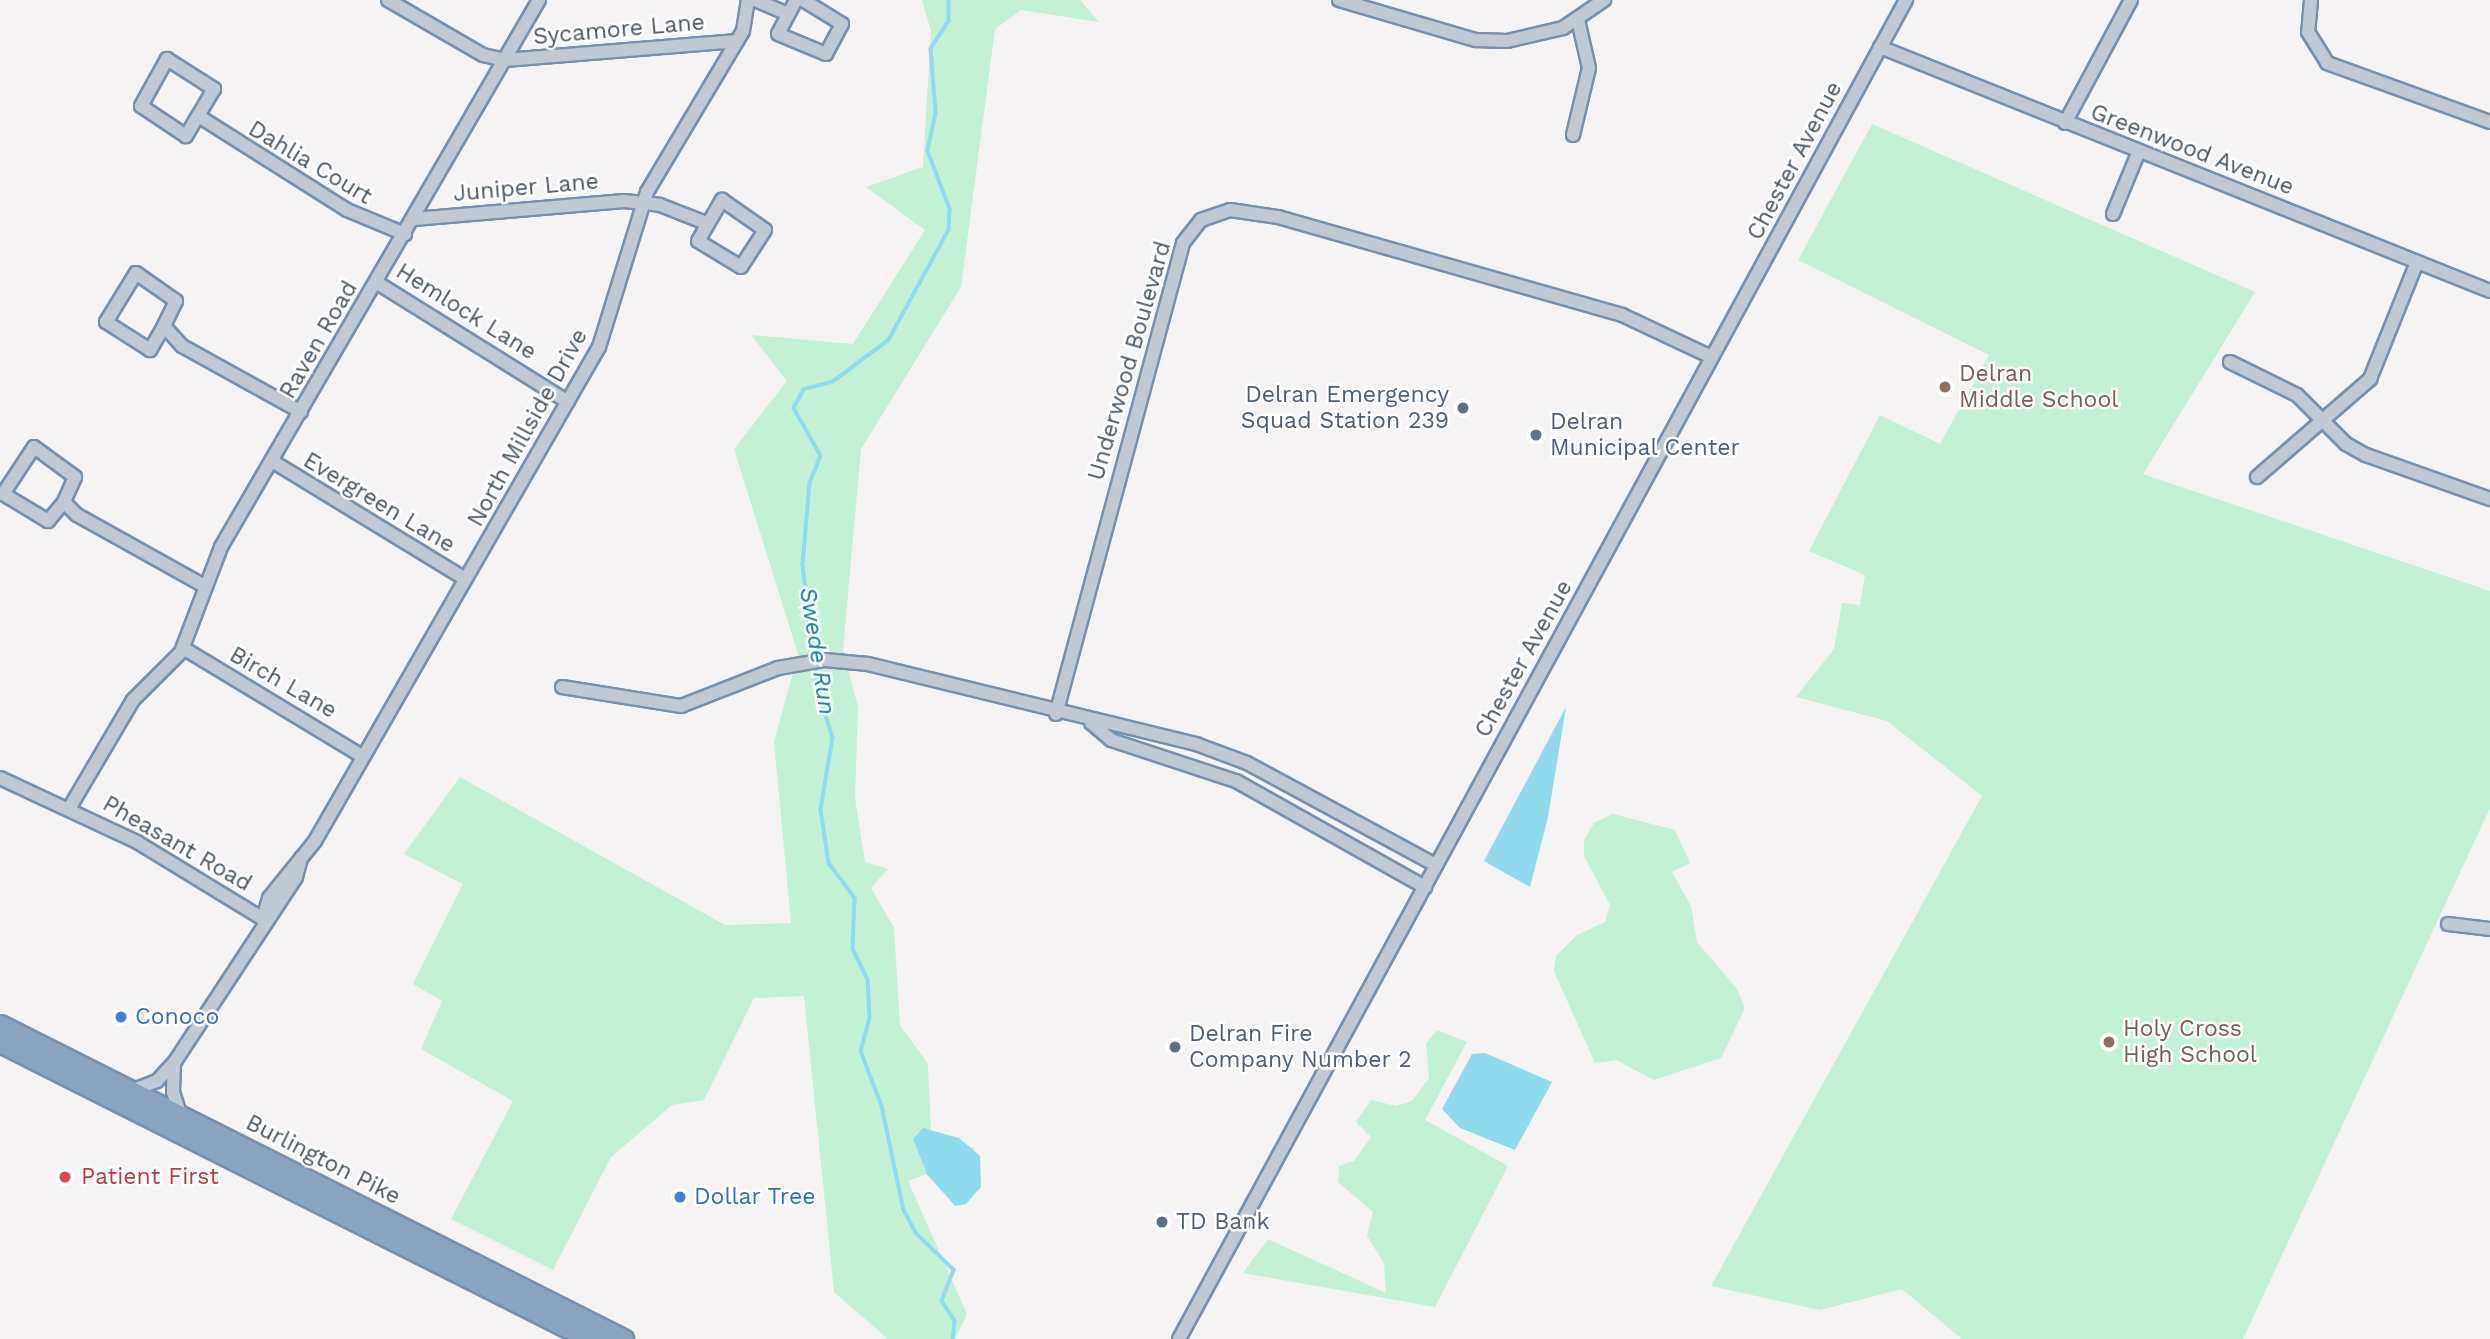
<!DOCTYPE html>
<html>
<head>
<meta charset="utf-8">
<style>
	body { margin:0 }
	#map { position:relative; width:2490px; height:1339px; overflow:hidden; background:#f5f3f3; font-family:"Work Sans",sans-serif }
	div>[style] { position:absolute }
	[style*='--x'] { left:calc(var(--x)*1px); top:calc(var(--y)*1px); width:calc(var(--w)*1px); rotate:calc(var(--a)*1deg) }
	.green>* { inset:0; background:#c3f1d5 }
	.water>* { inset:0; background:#90daee }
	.stream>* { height:3.5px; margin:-1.75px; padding:0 1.75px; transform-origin:1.75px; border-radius:1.75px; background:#90daee }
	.roads { filter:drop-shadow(2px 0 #7690ad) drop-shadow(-2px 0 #7690ad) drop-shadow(0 2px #7690ad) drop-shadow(0 -2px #7690ad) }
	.minor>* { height:12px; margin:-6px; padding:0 6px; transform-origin:6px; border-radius:6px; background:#c1cad2 }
	.highway>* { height:19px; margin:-9.5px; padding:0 9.5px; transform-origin:9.5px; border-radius:9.5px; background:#8ba5c1 }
	.dots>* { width:19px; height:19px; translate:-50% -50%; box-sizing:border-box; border:4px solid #fff; border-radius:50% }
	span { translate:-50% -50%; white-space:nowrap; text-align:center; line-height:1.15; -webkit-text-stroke:5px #fff; paint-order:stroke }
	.street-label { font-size:23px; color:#4a5661 }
	.education-label { font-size:23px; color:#785e54 }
	.left { translate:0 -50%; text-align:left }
	.service-label { font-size:23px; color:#4e5e75 }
	.right { translate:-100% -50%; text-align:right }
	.shop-label { font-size:23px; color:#366cbe }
	.health-label { font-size:23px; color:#be3a42 }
	.water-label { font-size:24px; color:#0c7c9b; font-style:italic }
</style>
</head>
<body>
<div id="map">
	<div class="green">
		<div style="clip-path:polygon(922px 0,1080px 0,1099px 22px,1021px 10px,995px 29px,961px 287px,861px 449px,843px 650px,858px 707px,855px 798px,865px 862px,888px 869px,871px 888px,894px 928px,900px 1025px,928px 1064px,931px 1132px,974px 1148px,960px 1206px,926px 1174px,908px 1181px,967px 1314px,955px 1339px,888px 1339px,834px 1292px,804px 996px,754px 998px,704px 1100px,672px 1105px,611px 1157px,553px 1270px,451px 1219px,513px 1101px,421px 1049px,442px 1001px,413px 984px,463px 884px,404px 854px,460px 777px,725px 925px,791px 923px,774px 742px,798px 654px,734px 449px,787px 381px,751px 335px,853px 344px,925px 230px,866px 187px,923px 167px,931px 31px)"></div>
		<div style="clip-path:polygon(1872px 124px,2255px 292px,2143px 474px,2490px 591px,2490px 808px,2243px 1339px,1962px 1339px,1902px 1289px,1820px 1310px,1711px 1286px,1982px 796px,1887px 721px,1796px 697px,1834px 649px,1842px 603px,1860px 605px,1865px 575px,1809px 551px,1880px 415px,1940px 444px,1989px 355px,1798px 260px)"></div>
		<div style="clip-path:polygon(1613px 814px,1675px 830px,1690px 863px,1672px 872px,1691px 906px,1697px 942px,1737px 989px,1745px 1008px,1721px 1058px,1654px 1080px,1616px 1060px,1595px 1063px,1554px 971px,1556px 956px,1577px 935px,1605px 922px,1610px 905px,1584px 856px,1584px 840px,1594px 823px)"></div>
		<div style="clip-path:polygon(1437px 1030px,1467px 1042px,1425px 1120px,1508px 1166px,1435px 1307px,1243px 1273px,1268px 1239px,1386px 1293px,1384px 1263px,1367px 1236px,1373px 1212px,1338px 1182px,1339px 1166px,1354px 1161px,1371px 1137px,1356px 1122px,1371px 1100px,1396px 1106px,1412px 1101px,1429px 1078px,1426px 1043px)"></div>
	</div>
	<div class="water">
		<div style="clip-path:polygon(1566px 707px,1548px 817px,1530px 887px,1484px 861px)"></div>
		<div style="clip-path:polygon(1485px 1053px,1552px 1082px,1515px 1150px,1460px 1128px,1442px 1109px,1472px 1054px)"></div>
		<div style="clip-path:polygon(923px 1128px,959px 1138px,980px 1156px,981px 1187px,966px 1204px,955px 1206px,927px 1174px,913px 1139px)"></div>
	</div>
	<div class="stream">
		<div style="--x:949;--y:0;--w:21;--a:90"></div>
		<div style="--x:949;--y:21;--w:33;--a:123"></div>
		<div style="--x:931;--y:49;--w:64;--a:85.5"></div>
		<div style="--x:936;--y:113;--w:39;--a:102"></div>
		<div style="--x:928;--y:151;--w:62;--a:69.2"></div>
		<div style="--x:950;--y:209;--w:21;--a:93"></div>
		<div style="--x:949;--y:230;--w:125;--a:118.6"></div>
		<div style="--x:889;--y:340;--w:70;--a:143.1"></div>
		<div style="--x:833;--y:382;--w:30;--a:165"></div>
		<div style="--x:804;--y:390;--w:21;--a:119"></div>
		<div style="--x:794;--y:408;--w:55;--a:60.6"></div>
		<div style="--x:821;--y:456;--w:29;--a:112"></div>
		<div style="--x:810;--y:483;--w:82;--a:94.9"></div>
		<div style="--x:803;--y:565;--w:126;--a:83.2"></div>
		<div style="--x:818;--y:690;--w:50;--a:72.6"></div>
		<div style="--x:833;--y:738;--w:73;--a:99.5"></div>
		<div style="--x:821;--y:810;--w:54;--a:81.4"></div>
		<div style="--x:829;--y:863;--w:44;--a:53.4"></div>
		<div style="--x:855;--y:898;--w:51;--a:92.2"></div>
		<div style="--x:853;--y:949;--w:34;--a:64"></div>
		<div style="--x:868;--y:980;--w:38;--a:87"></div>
		<div style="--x:870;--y:1018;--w:34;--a:105"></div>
		<div style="--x:861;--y:1051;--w:59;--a:69.1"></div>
		<div style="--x:882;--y:1106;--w:106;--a:78.1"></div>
		<div style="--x:904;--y:1210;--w:26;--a:62"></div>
		<div style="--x:916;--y:1233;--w:53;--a:44.2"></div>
		<div style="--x:954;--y:1270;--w:33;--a:111"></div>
		<div style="--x:942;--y:1301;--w:24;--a:57"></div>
		<div style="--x:955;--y:1321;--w:18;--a:96"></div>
	</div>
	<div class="roads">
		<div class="minor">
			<div style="--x:388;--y:0;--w:110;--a:30.1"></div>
			<div style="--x:483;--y:55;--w:23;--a:13"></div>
			<div style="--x:505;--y:60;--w:233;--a:-4.7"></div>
			<div style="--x:755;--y:0;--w:34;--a:23"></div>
			<div style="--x:796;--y:0;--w:38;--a:118"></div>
			<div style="--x:778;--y:34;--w:52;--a:22.6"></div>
			<div style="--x:826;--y:54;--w:34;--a:-62"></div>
			<div style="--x:842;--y:24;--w:46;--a:-148.4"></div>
			<div style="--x:1339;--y:0;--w:143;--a:16.3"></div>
			<div style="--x:1476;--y:40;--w:31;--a:2"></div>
			<div style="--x:1507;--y:41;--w:57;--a:-13.1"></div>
			<div style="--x:1563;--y:28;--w:50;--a:-34.3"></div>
			<div style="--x:2311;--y:0;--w:32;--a:95"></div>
			<div style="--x:2308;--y:32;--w:36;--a:58"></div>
			<div style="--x:2327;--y:63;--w:173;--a:19.9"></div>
			<div style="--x:1880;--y:47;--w:657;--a:21.8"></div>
			<div style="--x:167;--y:59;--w:56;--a:32.6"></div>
			<div style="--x:214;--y:89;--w:55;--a:120.8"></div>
			<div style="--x:186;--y:136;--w:54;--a:-146.3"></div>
			<div style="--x:141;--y:106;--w:54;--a:-61"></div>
			<div style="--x:200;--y:117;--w:174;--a:32.3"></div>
			<div style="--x:347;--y:210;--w:63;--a:22.5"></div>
			<div style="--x:2065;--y:123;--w:140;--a:-61.8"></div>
			<div style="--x:1573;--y:135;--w:69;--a:-76.6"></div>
			<div style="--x:1589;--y:68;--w:49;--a:-102.9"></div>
			<div style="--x:722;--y:200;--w:52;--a:34.9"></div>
			<div style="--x:765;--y:230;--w:44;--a:123"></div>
			<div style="--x:741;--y:267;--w:50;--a:-148.8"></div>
			<div style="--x:698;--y:241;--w:48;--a:-59.7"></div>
			<div style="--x:2113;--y:214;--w:68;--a:-67.6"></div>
			<div style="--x:414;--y:219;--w:211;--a:-4.9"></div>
			<div style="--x:624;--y:201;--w:36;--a:6"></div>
			<div style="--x:660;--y:205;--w:49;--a:21.4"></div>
			<div style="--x:376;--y:282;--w:226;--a:32"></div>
			<div style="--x:164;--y:326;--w:28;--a:120"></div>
			<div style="--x:150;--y:350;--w:52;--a:-147.5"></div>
			<div style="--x:106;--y:322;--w:57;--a:-58.5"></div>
			<div style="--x:136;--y:273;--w:49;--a:35"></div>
			<div style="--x:176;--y:301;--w:28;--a:116"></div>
			<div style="--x:164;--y:326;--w:27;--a:48"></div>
			<div style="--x:182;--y:346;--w:136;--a:29"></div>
			<div style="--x:2230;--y:362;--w:75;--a:26.2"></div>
			<div style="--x:2297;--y:395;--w:69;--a:45"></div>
			<div style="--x:2346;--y:444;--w:23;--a:29"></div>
			<div style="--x:2366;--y:455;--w:132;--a:19.5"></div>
			<div style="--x:272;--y:461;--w:226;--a:31.4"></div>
			<div style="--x:2257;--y:477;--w:150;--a:-40.9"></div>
			<div style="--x:2370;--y:379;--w:126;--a:-68.1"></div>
			<div style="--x:64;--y:502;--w:25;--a:130"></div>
			<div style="--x:48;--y:521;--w:52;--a:-149"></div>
			<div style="--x:3;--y:494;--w:56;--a:-56.6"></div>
			<div style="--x:34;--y:447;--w:51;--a:36.2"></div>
			<div style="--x:75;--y:477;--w:27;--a:114"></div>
			<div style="--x:64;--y:502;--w:18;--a:45"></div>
			<div style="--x:77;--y:515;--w:144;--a:29.1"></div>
			<div style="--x:183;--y:648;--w:209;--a:31.1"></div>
			<div style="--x:562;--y:687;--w:121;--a:9.1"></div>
			<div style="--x:681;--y:706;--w:104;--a:-21.4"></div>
			<div style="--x:778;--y:668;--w:48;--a:-9.7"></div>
			<div style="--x:825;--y:660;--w:43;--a:5.3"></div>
			<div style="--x:868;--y:664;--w:338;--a:13.7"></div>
			<div style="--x:1196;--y:744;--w:54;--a:20.4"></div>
			<div style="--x:1247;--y:763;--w:215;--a:28.4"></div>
			<div style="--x:1056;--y:714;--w:488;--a:-74.9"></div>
			<div style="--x:1183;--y:243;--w:29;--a:-52"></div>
			<div style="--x:1201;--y:220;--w:31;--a:-19"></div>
			<div style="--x:1230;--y:210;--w:49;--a:8.3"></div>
			<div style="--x:1278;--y:217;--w:358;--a:15.9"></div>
			<div style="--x:1622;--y:315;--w:96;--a:25.2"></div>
			<div style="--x:1091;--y:723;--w:26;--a:40"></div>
			<div style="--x:1111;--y:740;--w:132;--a:18.2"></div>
			<div style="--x:1236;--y:781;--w:217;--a:29.3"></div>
			<div style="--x:0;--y:778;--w:151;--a:25"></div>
			<div style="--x:137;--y:842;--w:148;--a:31.4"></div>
			<div style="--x:70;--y:807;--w:124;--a:-59.5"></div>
			<div style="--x:133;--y:700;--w:68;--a:-45"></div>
			<div style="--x:181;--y:652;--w:112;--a:-69.1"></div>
			<div style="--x:221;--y:547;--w:633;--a:-59.83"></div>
			<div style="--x:263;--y:919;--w:22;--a:-74"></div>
			<div style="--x:269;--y:898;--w:73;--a:-51.1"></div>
			<div style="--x:315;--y:841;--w:570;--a:-60.11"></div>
			<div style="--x:599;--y:347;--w:162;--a:-72.8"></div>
			<div style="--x:647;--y:192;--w:187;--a:-59.2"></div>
			<div style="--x:743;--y:31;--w:31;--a:-81"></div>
			<div style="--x:2448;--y:924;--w:42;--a:6.8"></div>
			<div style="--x:174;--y:1063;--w:29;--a:92"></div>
			<div style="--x:173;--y:1092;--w:25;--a:72"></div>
			<div style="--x:131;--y:1091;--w:28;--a:-21"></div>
			<div style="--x:157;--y:1081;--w:25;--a:-47"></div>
			<div style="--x:174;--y:1063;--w:222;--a:-56.7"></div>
			<div style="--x:296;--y:877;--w:20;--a:-75"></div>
			<div style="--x:1179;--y:1339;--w:1524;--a:-61.5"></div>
		</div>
		<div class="highway">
			<div style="--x:0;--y:1025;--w:698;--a:26.75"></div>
			<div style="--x:0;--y:1042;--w:661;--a:26.72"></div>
		</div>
	</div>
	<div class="dots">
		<div style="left:1945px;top:387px;background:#8d6e63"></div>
		<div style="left:1463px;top:408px;background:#5c6f8a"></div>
		<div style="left:1536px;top:435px;background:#5c6f8a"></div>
		<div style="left:121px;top:1017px;background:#3f7fe0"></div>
		<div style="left:2109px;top:1042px;background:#8d6e63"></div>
		<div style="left:1175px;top:1047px;background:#5c6f8a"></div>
		<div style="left:65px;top:1177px;background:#e0444e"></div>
		<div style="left:680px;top:1197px;background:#3f7fe0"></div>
		<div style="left:1162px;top:1222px;background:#5c6f8a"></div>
	</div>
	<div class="street-label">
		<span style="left:619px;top:30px;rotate:-5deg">Sycamore Lane</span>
		<span style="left:2192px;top:150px;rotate:21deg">Greenwood Avenue</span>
		<span style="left:1795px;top:161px;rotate:-62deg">Chester Avenue</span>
		<span style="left:310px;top:163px;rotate:31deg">Dahlia Court</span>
		<span style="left:526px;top:188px;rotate:-5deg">Juniper Lane</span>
		<span style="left:466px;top:312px;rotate:32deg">Hemlock Lane</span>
		<span style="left:319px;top:340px;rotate:-60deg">Raven Road</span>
		<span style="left:1130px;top:361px;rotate:-74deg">Underwood Boulevard</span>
		<span style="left:528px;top:428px;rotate:-61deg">North Millside Drive</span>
		<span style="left:379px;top:503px;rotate:31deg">Evergreen Lane</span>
		<span style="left:1524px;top:659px;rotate:-61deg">Chester Avenue</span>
		<span style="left:283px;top:683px;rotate:30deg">Birch Lane</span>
		<span style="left:177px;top:844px;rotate:30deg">Pheasant Road</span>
		<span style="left:323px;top:1160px;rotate:27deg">Burlington Pike</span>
	</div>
	<div class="education-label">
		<span class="left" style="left:1959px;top:387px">Delran<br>Middle School</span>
		<span class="left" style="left:2123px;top:1042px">Holy Cross<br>High School</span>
	</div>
	<div class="service-label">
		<span class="right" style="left:1449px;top:408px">Delran Emergency<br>Squad Station 239</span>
		<span class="left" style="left:1550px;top:435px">Delran<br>Municipal Center</span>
		<span class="left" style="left:1189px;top:1047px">Delran Fire<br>Company Number 2</span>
		<span class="left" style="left:1176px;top:1222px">TD Bank</span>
	</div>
	<div class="shop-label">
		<span class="left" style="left:135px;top:1017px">Conoco</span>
		<span class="left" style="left:694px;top:1197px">Dollar Tree</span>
	</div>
	<div class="health-label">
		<span class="left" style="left:81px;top:1177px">Patient First</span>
	</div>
	<div class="water-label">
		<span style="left:817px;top:651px;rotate:81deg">Swede Run</span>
	</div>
</div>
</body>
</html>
